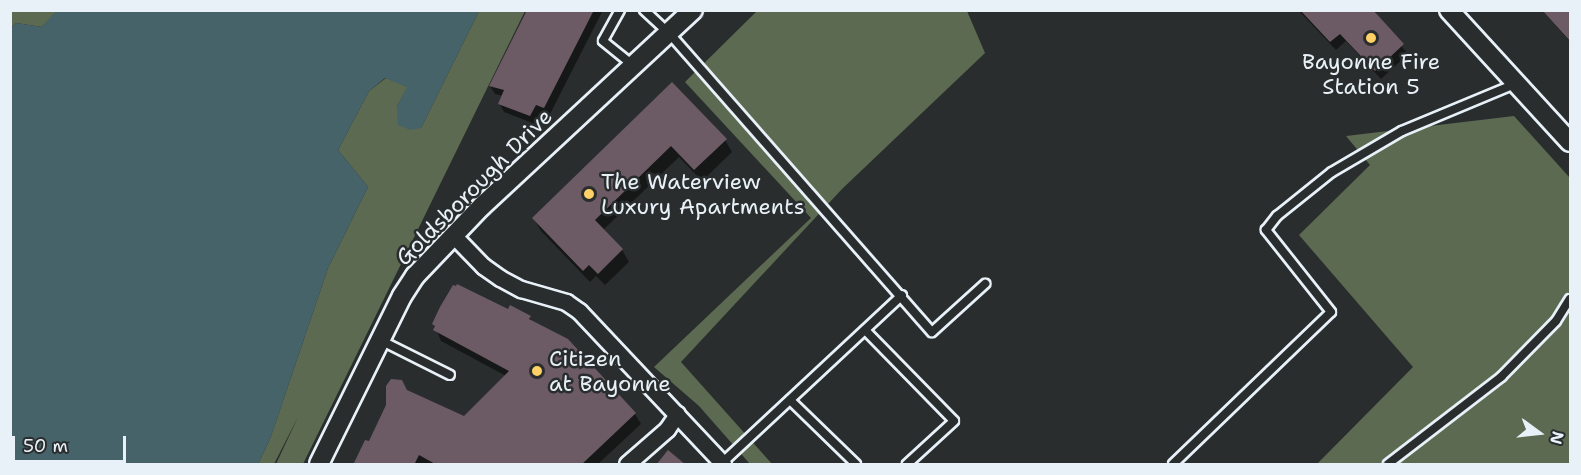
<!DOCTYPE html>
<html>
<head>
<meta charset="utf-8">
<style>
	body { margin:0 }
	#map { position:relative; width:1581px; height:475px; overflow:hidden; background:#2a2d2e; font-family:"Shantell Sans",sans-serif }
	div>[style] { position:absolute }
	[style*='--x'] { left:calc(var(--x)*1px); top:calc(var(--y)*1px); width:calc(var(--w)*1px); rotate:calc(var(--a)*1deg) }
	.green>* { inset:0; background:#5c6a51 }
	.water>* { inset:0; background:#46636a }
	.shadow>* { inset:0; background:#0007 }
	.building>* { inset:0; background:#6c5b64 }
	.roads { filter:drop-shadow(2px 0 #e8f1f8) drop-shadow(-2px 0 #e8f1f8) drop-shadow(0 2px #e8f1f8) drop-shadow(0 -2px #e8f1f8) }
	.service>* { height:8px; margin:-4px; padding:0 4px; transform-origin:4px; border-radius:4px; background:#2a2d2e }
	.minor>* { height:15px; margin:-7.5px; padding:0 7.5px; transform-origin:7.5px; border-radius:7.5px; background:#2a2d2e }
	.tertiary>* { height:18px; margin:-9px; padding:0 9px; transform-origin:9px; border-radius:9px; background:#2a2d2e }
	.dots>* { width:16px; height:16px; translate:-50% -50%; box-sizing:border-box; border:3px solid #2a2d2e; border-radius:50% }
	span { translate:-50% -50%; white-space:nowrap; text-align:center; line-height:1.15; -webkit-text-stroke:5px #2a2d2e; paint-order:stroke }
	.poi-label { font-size:22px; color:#e8f1f8 }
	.left { translate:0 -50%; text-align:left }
	.street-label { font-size:22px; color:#e8f1f8 }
	.frame { position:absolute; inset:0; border:12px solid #e8f1f8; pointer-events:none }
	.north { position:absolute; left:1509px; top:403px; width:60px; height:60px; -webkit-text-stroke:4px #2a2d2e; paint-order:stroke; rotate:105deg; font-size:16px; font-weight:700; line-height:24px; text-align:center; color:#e8f1f8 }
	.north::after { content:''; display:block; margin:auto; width:21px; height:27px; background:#e8f1f8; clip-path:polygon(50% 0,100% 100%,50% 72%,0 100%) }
	.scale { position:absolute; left:12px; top:436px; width:114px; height:27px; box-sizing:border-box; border:3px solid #e8f1f8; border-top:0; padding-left:8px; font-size:18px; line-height:21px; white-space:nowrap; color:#e8f1f8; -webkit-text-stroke:4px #2a2d2e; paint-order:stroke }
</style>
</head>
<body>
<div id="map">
	<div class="green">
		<div style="clip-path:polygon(11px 11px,57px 11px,42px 27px,16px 23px,11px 28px)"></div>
		<div style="clip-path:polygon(479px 11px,525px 11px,303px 464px,276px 464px,298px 417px,274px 464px,258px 464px,270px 439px,328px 268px,368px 187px,338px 150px,369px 91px,386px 78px,408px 87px,397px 106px,421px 128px)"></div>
		<div style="clip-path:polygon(757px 11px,967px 11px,985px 53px,842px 189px,681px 362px,772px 464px,750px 464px,699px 406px,654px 367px,811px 218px,685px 82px)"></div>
		<div style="clip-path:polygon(1514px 116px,1570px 178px,1570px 464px,1317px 464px,1413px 367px,1299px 235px,1370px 165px,1346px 136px)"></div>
	</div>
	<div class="water">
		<div style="clip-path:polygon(57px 10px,479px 11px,421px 128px,410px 130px,398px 125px,397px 106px,407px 87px,385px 78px,369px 91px,338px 150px,368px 187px,328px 268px,270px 439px,258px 464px,11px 464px,11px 28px,16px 23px,42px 27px)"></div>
	</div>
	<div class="shadow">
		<div style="clip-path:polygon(529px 10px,603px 10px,549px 116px,541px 113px,535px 124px,504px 112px,499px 103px,503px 96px,495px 94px,490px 86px)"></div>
		<div style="clip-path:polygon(1298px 10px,1378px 10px,1375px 15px,1408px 54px,1381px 79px,1346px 41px,1336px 50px)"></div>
		<div style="clip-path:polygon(1542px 10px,1570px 10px,1570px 42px)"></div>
		<div style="clip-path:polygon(672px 85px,725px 140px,732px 152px,702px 181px,679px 157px,603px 230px,622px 250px,629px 262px,605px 285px,596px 276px,590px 282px,541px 231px,534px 219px)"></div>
		<div style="clip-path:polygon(508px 311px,529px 317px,533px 323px,635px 414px,641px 424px,598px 464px,358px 464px,403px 383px,408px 392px,464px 418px,506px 376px,441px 341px,434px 324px)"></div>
	</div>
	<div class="building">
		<div style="clip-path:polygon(527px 10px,594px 10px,544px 108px,536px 105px,530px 116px,498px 104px,504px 90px,489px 86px)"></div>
		<div style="clip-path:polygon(1300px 10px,1373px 10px,1404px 44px,1375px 71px,1340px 34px,1330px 42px)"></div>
		<div style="clip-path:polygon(1542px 10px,1570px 10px,1570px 41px)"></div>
		<div style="clip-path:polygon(672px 82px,727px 139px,694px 170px,671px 146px,595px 220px,623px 249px,598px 274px,589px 265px,583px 271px,532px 218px)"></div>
		<div style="clip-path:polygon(457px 284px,508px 309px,510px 305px,531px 316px,529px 319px,568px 339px,636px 413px,581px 465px,437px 465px,419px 455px,414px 465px,353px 465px,365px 440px,369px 441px,386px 405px,386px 386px,391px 379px,402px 380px,407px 390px,464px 416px,509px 371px,433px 330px,435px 326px,432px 324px,440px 307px,453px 285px,456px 286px)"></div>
		<div style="clip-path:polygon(668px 450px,686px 465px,656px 465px)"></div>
	</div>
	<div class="roads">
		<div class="service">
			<div style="--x:620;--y:10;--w:35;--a:119"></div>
			<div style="--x:603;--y:41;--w:38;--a:39"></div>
			<div style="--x:644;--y:10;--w:34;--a:43"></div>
			<div style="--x:669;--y:33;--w:398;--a:48.7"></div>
			<div style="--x:932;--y:332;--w:72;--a:-42.2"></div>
			<div style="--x:865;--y:330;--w:127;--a:45.6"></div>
			<div style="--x:954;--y:421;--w:64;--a:137.5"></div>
			<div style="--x:380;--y:340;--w:78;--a:26.6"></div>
			<div style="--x:790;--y:400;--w:92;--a:44.1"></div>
			<div style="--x:722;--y:463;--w:246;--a:-43"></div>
			<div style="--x:1173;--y:464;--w:219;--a:-43.9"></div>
			<div style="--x:1331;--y:312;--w:105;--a:-128.4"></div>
			<div style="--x:1266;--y:230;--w:18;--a:-52"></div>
			<div style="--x:1277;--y:216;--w:70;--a:-38.7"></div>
			<div style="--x:1332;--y:172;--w:81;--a:-30.4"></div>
			<div style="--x:1402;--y:131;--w:122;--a:-22.6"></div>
			<div style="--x:1388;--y:464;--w:143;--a:-37.6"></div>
			<div style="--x:1501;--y:377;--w:78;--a:-45.5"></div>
			<div style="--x:1556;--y:321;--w:26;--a:-58"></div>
		</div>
		<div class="minor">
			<div style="--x:453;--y:235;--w:43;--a:45.9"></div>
			<div style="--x:483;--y:266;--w:21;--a:35"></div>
			<div style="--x:500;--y:278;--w:24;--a:28"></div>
			<div style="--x:521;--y:289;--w:47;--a:16.1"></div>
			<div style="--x:566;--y:302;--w:16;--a:35"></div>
			<div style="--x:579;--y:311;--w:210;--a:46.7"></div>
			<div style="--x:627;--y:464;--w:53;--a:-41.2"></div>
			<div style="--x:667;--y:429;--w:18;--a:-56"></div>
		</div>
		<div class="tertiary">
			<div style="--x:1449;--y:10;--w:179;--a:47.5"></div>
			<div style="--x:319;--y:464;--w:187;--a:-63.7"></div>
			<div style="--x:402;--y:296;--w:24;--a:-57"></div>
			<div style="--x:415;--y:276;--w:97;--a:-46.3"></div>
			<div style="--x:482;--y:206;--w:288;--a:-42.9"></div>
		</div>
	</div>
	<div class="dots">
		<div style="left:1371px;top:38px;background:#ffd166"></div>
		<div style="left:589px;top:194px;background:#ffd166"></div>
		<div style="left:537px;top:371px;background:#ffd166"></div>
	</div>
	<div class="poi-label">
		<span style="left:1371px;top:74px">Bayonne Fire<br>Station 5</span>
		<span class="left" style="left:601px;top:194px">The Waterview<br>Luxury Apartments</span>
		<span class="left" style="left:549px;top:371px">Citizen<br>at Bayonne</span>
	</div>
	<div class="street-label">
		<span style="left:474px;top:187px;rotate:-45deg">Goldsborough Drive</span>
	</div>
	<div class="frame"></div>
	<div class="north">N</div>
	<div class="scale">50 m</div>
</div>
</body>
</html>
